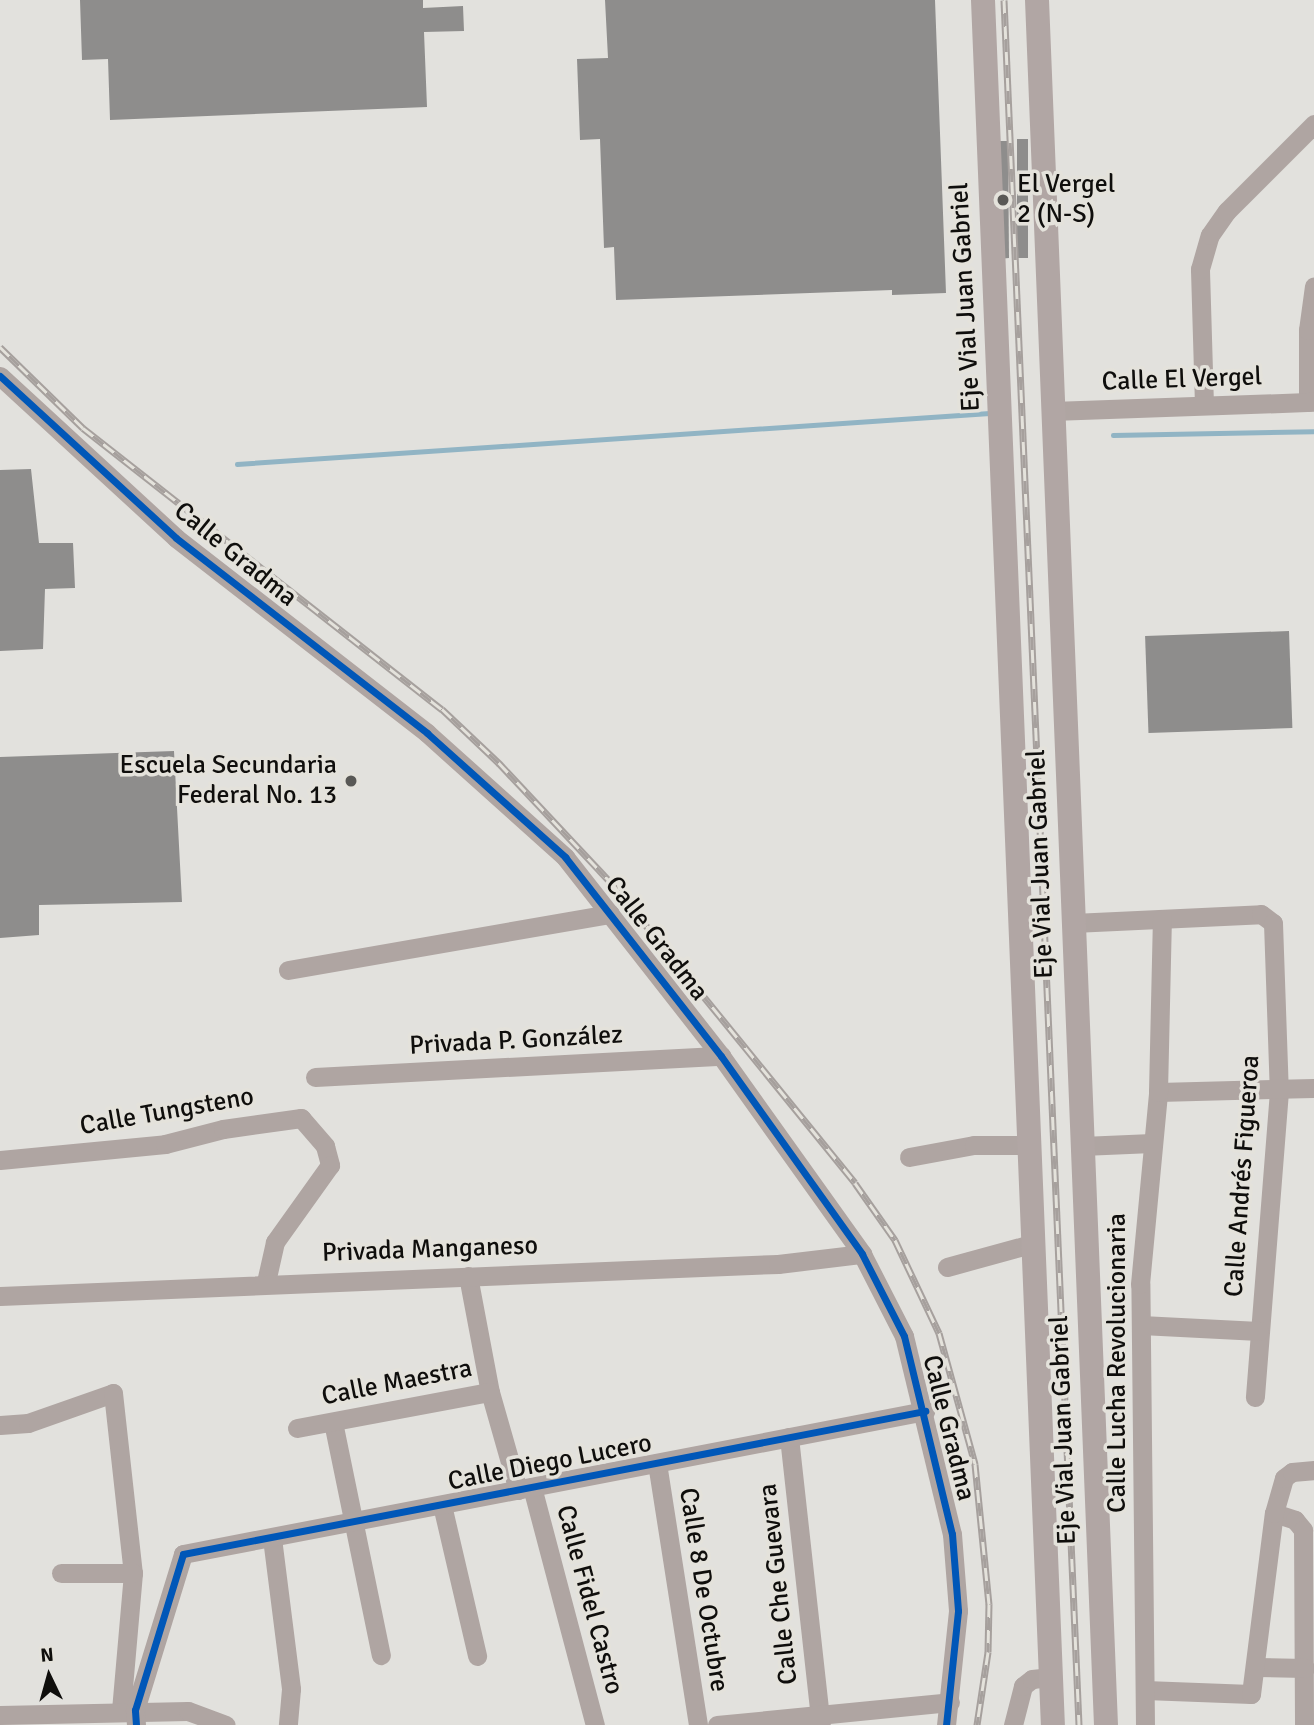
<!DOCTYPE html>
<html>
<head>
<meta charset="utf-8">
<style>
	body { margin:0 }
	#map { position:relative; width:1314px; height:1725px; overflow:hidden; background:#e2e1dd; font-family:Signika,sans-serif }
	div>[style] { position:absolute }
	[style*='--x'] { left:calc(var(--x)*1px); top:calc(var(--y)*1px); width:calc(var(--w)*1px); rotate:calc(var(--a)*1deg) }
	.stream>* { height:4.5px; margin:-2.25px; padding:0 2.25px; transform-origin:2.25px; border-radius:2.25px; background:#91b4c4 }
	.building>* { inset:0; background:#8e8d8c; transform-origin:0 0 }
	.minor>* { height:19px; margin:-9.5px; padding:0 9.5px; transform-origin:9.5px; border-radius:9.5px; background:#afa5a2 }
	.major>* { height:24px; margin:-12px; padding:0 12px; transform-origin:12px; border-radius:12px; background:#b1a6a4 }
	.rail>* { height:7px; margin-top:-3.5px; transform-origin:0; background:repeating-linear-gradient(90deg,#e4e2db 0 13px,#a6a09d 0 26px); box-sizing:border-box; border-block:2px solid #a6a09d }
	.cycleway>* { height:7px; margin:-3.5px; padding:0 3.5px; transform-origin:3.5px; border-radius:3.5px; background:#0057b8 }
	.dots>* { width:19px; height:19px; translate:-50% -50%; box-sizing:border-box; border:4px solid #e4e2db; border-radius:50% }
	span { translate:-50% -50%; white-space:nowrap; text-align:center; line-height:1.15; -webkit-text-stroke:7px #e4e2db; paint-order:stroke }
	.poi-label { font-size:26px; color:#0f0e0c }
	.left { translate:0 -50%; text-align:left }
	.right { translate:-100% -50%; text-align:right }
	.street-label { font-size:26px; color:#0f0e0c }
	.north { position:absolute; left:14px; top:1641px; width:70px; height:70px; -webkit-text-stroke:5px #e4e2db; paint-order:stroke; rotate:355deg; font-size:19px; font-weight:700; line-height:28px; text-align:center; color:#0f0e0c }
	.north::after { content:''; display:block; margin:auto; width:24px; height:32px; background:#0f0e0c; clip-path:polygon(50% 0,100% 100%,50% 72%,0 100%) }
</style>
</head>
<body>
<div id="map">
	<div class="stream">
		<div style="--x:1113;--y:435;--w:201;--a:-1.1"></div>
		<div style="--x:237;--y:464;--w:754;--a:-3.88"></div>
	</div>
	<div class="building">
		<div style="clip-path:polygon(80px 0,423px 0,423px 8px,463px 6px,464px 31px,424px 32px,427px 107px,110px 120px,108px 59px,82px 60px)"></div>
		<div style="clip-path:polygon(605px 0,935px 0,946px 293px,892px 295px,892px 290px,616px 300px,614px 247px,604px 248px,600px 139px,580px 140px,577px 59px,608px 58px)"></div>
		<div style="left:1017px;top:139px;width:11px;height:119px"></div>
		<div style="clip-path:polygon(995px 141px,1008px 141px,1009px 258px,998px 259px)"></div>
		<div style="clip-path:polygon(31px 469px,39px 543px,73px 543px,75px 588px,45px 589px,43px 649px,0 651px,0 470px)"></div>
		<div style="left:1289px;top:631px;width:97px;height:144px;rotate:88deg"></div>
		<div style="clip-path:polygon(174px 751px,182px 902px,39px 905px,39px 935px,0 938px,0 757px)"></div>
	</div>
	<div class="minor">
		<div style="--x:0;--y:376;--w:239;--a:42.6"></div>
		<div style="--x:176;--y:538;--w:318;--a:37.8"></div>
		<div style="--x:427;--y:733;--w:186;--a:41.9"></div>
		<div style="--x:565;--y:857;--w:253;--a:51.9"></div>
		<div style="--x:721;--y:1056;--w:243;--a:54.5"></div>
		<div style="--x:862;--y:1254;--w:92;--a:62.9"></div>
		<div style="--x:904;--y:1336;--w:204;--a:76.4"></div>
		<div style="--x:952;--y:1534;--w:77;--a:85.5"></div>
		<div style="--x:958;--y:1611;--w:115;--a:96"></div>
		<div style="--x:1308;--y:402;--w:72;--a:-90"></div>
		<div style="--x:1308;--y:330;--w:44;--a:-82.2"></div>
		<div style="--x:1204;--y:405;--w:136;--a:-91.7"></div>
		<div style="--x:1200;--y:269;--w:35;--a:-74"></div>
		<div style="--x:1210;--y:235;--w:29;--a:-55"></div>
		<div style="--x:1227;--y:211;--w:123;--a:-45"></div>
		<div style="--x:1052;--y:411;--w:262;--a:-2"></div>
		<div style="--x:1073;--y:923;--w:188;--a:-2.7"></div>
		<div style="--x:1261;--y:914;--w:15;--a:37"></div>
		<div style="--x:1273;--y:923;--w:168;--a:88"></div>
		<div style="--x:1279;--y:1091;--w:307;--a:94.5"></div>
		<div style="--x:288;--y:970;--w:327;--a:-9.9"></div>
		<div style="--x:315;--y:1077;--w:407;--a:-3"></div>
		<div style="--x:1158;--y:1092;--w:156;--a:-1.5"></div>
		<div style="--x:1082;--y:1146;--w:70;--a:-2.5"></div>
		<div style="--x:909;--y:1157;--w:66;--a:-10.5"></div>
		<div style="--x:974;--y:1145;--w:57;--a:0"></div>
		<div style="--x:0;--y:1160;--w:166;--a:-5.5"></div>
		<div style="--x:165;--y:1144;--w:60;--a:-14.5"></div>
		<div style="--x:223;--y:1129;--w:79;--a:-8"></div>
		<div style="--x:301;--y:1118;--w:37;--a:49"></div>
		<div style="--x:325;--y:1146;--w:20;--a:75"></div>
		<div style="--x:330;--y:1165;--w:95;--a:125.5"></div>
		<div style="--x:275;--y:1242;--w:41;--a:102.7"></div>
		<div style="--x:947;--y:1267;--w:91;--a:-15.3"></div>
		<div style="--x:468;--y:1276;--w:118;--a:79.3"></div>
		<div style="--x:490;--y:1392;--w:102;--a:74.1"></div>
		<div style="--x:0;--y:1296;--w:779;--a:-2.36"></div>
		<div style="--x:778;--y:1264;--w:85;--a:-6.8"></div>
		<div style="--x:1141;--y:1325;--w:118;--a:2.9"></div>
		<div style="--x:333;--y:1422;--w:238;--a:78.4"></div>
		<div style="--x:0;--y:1425;--w:28;--a:-4"></div>
		<div style="--x:28;--y:1423;--w:90;--a:-19.4"></div>
		<div style="--x:113;--y:1393;--w:181;--a:83.7"></div>
		<div style="--x:133;--y:1573;--w:137;--a:95"></div>
		<div style="--x:297;--y:1428;--w:196;--a:-10.6"></div>
		<div style="--x:789;--y:1437;--w:290;--a:83.7"></div>
		<div style="--x:657;--y:1463;--w:265;--a:81.1"></div>
		<div style="--x:532;--y:1487;--w:246;--a:75.2"></div>
		<div style="--x:442;--y:1505;--w:155;--a:76.9"></div>
		<div style="--x:1274;--y:1513;--w:22;--a:18"></div>
		<div style="--x:1295;--y:1520;--w:13;--a:51"></div>
		<div style="--x:1303;--y:1530;--w:195;--a:89.7"></div>
		<div style="--x:272;--y:1538;--w:152;--a:82.8"></div>
		<div style="--x:291;--y:1689;--w:36;--a:95"></div>
		<div style="--x:61;--y:1573;--w:72;--a:0"></div>
		<div style="--x:1256;--y:1667;--w:49;--a:1.2"></div>
		<div style="--x:1145;--y:1690;--w:106;--a:2.2"></div>
		<div style="--x:1251;--y:1694;--w:182;--a:-82.8"></div>
		<div style="--x:1274;--y:1513;--w:36;--a:-74"></div>
		<div style="--x:1284;--y:1478;--w:10;--a:-37"></div>
		<div style="--x:1292;--y:1472;--w:22;--a:-5"></div>
		<div style="--x:0;--y:1715;--w:188;--a:-1.2"></div>
		<div style="--x:188;--y:1711;--w:40;--a:20.2"></div>
		<div style="--x:136;--y:1725;--w:15;--a:-94"></div>
		<div style="--x:135;--y:1710;--w:163;--a:-72.9"></div>
		<div style="--x:183;--y:1554;--w:756;--a:-10.91"></div>
		<div style="--x:717;--y:1725;--w:234;--a:-5.6"></div>
		<div style="--x:1013;--y:1725;--w:40;--a:-75.6"></div>
		<div style="--x:1023;--y:1686;--w:11;--a:-38"></div>
		<div style="--x:1032;--y:1679;--w:19;--a:-6"></div>
		<div style="--x:1145;--y:1725;--w:441;--a:-90.6"></div>
		<div style="--x:1140;--y:1284;--w:193;--a:-84.6"></div>
		<div style="--x:1158;--y:1092;--w:173;--a:-88.7"></div>
	</div>
	<div class="major">
		<div style="--x:983;--y:0;--w:1726;--a:87.68"></div>
		<div style="--x:1037;--y:0;--w:1726;--a:87.71"></div>
	</div>
	<div class="rail">
		<div style="--x:1004;--y:0;--w:1727;--a:87.51"></div>
		<div style="--x:0;--y:347;--w:116;--a:44.3"></div>
		<div style="--x:83;--y:428;--w:456;--a:38.1"></div>
		<div style="--x:442;--y:709;--w:79;--a:43.5"></div>
		<div style="--x:499;--y:763;--w:168;--a:46.9"></div>
		<div style="--x:614;--y:886;--w:382;--a:50.9"></div>
		<div style="--x:855;--y:1183;--w:70;--a:54.9"></div>
		<div style="--x:895;--y:1240;--w:103;--a:64.7"></div>
		<div style="--x:939;--y:1333;--w:136;--a:74.6"></div>
		<div style="--x:975;--y:1464;--w:141;--a:84.3"></div>
		<div style="--x:989;--y:1604;--w:48;--a:91.2"></div>
		<div style="--x:988;--y:1652;--w:74;--a:98.6"></div>
	</div>
	<div class="cycleway">
		<div style="--x:0;--y:376;--w:239;--a:42.6"></div>
		<div style="--x:176;--y:538;--w:318;--a:37.8"></div>
		<div style="--x:427;--y:733;--w:186;--a:41.9"></div>
		<div style="--x:565;--y:857;--w:253;--a:51.9"></div>
		<div style="--x:721;--y:1056;--w:243;--a:54.5"></div>
		<div style="--x:862;--y:1254;--w:92;--a:62.9"></div>
		<div style="--x:904;--y:1336;--w:204;--a:76.4"></div>
		<div style="--x:952;--y:1534;--w:77;--a:85.5"></div>
		<div style="--x:958;--y:1611;--w:115;--a:96"></div>
		<div style="--x:136;--y:1725;--w:15;--a:-94"></div>
		<div style="--x:135;--y:1710;--w:163;--a:-72.9"></div>
		<div style="--x:183;--y:1554;--w:756;--a:-10.91"></div>
	</div>
	<div class="dots">
		<div style="left:1003px;top:200px;background:#595855"></div>
		<div style="left:351px;top:781px;background:#595855"></div>
	</div>
	<div class="poi-label">
		<span class="left" style="left:1017px;top:200px">El Vergel<br>2 (N-S)</span>
		<span class="right" style="left:337px;top:781px">Escuela Secundaria<br>Federal No. 13</span>
	</div>
	<div class="street-label">
		<span style="left:966px;top:297px;rotate:-93deg">Eje Vial Juan Gabriel</span>
		<span style="left:1182px;top:380px;rotate:-2deg">Calle El Vergel</span>
		<span style="left:235px;top:555px;rotate:39deg">Calle Gradma</span>
		<span style="left:1041px;top:864px;rotate:-92deg">Eje Vial Juan Gabriel</span>
		<span style="left:656px;top:939px;rotate:52deg">Calle Gradma</span>
		<span style="left:516px;top:1041px;rotate:-3deg">Privada P. González</span>
		<span style="left:167px;top:1112px;rotate:-10deg">Calle Tungsteno</span>
		<span style="left:1243px;top:1176px;rotate:-86deg">Calle Andrés Figueroa</span>
		<span style="left:430px;top:1250px;rotate:-2deg">Privada Manganeso</span>
		<span style="left:1118px;top:1363px;rotate:-90deg">Calle Lucha Revolucionaria</span>
		<span style="left:397px;top:1383px;rotate:-11deg">Calle Maestra</span>
		<span style="left:948px;top:1428px;rotate:76deg">Calle Gradma</span>
		<span style="left:1064px;top:1430px;rotate:-92deg">Eje Vial Juan Gabriel</span>
		<span style="left:550px;top:1463px;rotate:-11deg">Calle Diego Lucero</span>
		<span style="left:779px;top:1584px;rotate:-96deg">Calle Che Guevara</span>
		<span style="left:703px;top:1590px;rotate:81deg">Calle 8 De Octubre</span>
		<span style="left:589px;top:1600px;rotate:75deg">Calle Fidel Castro</span>
	</div>
	<div class="north">N</div>
</div>
</body>
</html>
